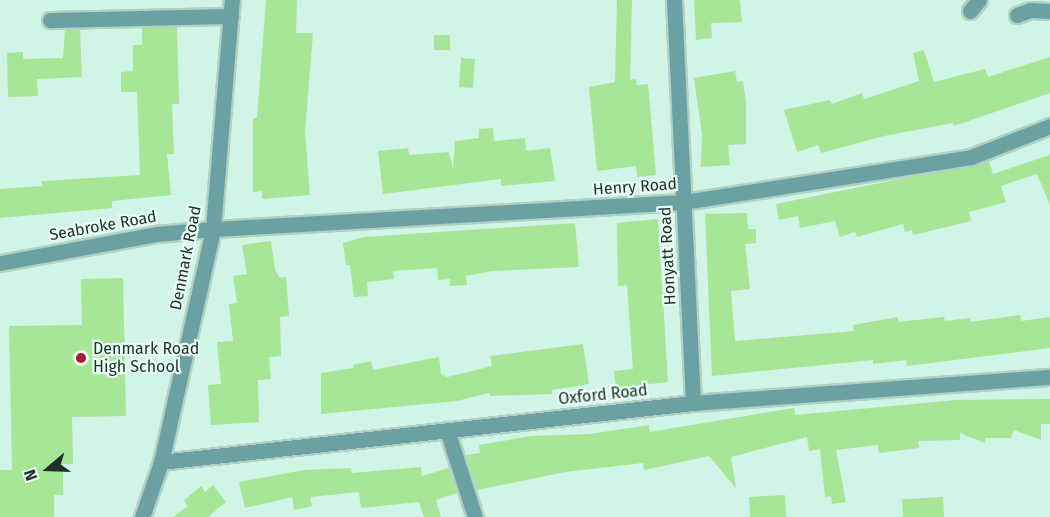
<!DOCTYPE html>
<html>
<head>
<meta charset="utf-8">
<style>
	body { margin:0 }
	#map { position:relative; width:1050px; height:517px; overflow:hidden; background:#d0f4e5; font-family:"Fira Sans",sans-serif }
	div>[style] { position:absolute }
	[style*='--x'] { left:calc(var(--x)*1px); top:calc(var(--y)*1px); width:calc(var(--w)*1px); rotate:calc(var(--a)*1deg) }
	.building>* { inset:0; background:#a7e696; transform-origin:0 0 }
	.roads { filter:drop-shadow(2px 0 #b1d1c4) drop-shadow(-2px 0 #b1d1c4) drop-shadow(0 2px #b1d1c4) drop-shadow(0 -2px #b1d1c4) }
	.minor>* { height:15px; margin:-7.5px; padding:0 7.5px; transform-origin:7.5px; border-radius:7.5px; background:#6ca1a3 }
	.dots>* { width:16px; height:16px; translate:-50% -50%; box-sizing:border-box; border:3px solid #e8fdf4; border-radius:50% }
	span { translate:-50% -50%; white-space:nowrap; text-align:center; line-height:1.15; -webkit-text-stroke:4.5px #e8fdf4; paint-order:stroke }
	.street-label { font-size:16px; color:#22302b }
	.poi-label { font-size:16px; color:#22302b }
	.left { translate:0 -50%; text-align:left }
	.north { position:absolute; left:18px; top:439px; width:60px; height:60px; -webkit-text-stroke:4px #e8fdf4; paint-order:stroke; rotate:251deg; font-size:16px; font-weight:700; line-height:24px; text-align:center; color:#22302b }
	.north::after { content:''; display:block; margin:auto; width:21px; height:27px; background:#22302b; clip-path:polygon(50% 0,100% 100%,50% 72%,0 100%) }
</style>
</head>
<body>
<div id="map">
	<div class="building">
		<div style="clip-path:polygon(266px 0,297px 0,296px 33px,313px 33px,305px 132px,310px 195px,262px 199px,262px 191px,253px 192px,253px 118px,257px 118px)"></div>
		<div style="clip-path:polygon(617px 0,632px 0,630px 80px,636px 79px,637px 85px,648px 84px,656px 175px,637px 177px,636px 166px,597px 171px,589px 87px,615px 82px)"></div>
		<div style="clip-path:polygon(694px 0,740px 0,742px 22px,711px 23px,712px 38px,696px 40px)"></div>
		<div style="clip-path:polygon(177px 27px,179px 104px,172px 104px,174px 154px,167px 154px,171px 195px,112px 201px,112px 208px,0 218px,0 189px,42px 186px,42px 181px,140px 175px,137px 92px,121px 92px,121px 72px,133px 71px,133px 45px,142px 45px,142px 28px)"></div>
		<div style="clip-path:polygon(65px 29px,80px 29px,82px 77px,37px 79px,38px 96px,8px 97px,7px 53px,23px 52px,23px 59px,63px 58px)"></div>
		<div style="left:434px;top:35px;width:16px;height:15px"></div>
		<div style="clip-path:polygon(924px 50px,934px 82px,985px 69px,988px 77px,1050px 57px,1050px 93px,954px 126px,953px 123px,884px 136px,821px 153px,818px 145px,797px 152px,784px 110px,830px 100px,832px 104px,862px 93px,864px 99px,919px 81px,913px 53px)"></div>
		<div style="left:461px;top:58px;width:14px;height:29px;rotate:4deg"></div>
		<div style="clip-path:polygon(735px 71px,737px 82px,743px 81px,746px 103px,746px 144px,728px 145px,730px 165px,701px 167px,702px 135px,694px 78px)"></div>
		<div style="clip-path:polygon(493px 128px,494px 141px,525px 138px,526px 151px,550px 148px,555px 181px,501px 186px,501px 179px,383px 194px,378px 151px,408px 148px,409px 155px,449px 152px,453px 169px,455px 141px,479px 138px,479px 129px)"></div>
		<div style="clip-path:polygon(1050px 155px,1050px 205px,1037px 174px,1001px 186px,1006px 202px,969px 212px,971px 221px,913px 235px,912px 230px,905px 232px,903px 224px,857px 237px,855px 232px,840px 237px,835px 221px,800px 228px,798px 216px,779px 220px,776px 204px,989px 161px,993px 174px)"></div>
		<div style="clip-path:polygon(747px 213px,748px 229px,756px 229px,756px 243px,745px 244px,750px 289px,731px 291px,735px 341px,854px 331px,853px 325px,898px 317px,898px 322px,944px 317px,945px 321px,970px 318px,970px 322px,1020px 315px,1021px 321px,1050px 317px,1050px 348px,907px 366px,906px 360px,873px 364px,873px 360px,712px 376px,705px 214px)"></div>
		<div style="clip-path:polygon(658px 219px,668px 382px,616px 388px,614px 371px,633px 369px,627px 285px,618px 286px,617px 223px)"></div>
		<div style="clip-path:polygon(575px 223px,579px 267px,492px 271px,466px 276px,467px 285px,450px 286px,450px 279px,438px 280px,437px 268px,393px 271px,394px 279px,367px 282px,368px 296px,354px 297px,350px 265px,346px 265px,343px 243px,364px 237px)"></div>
		<div style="clip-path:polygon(271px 241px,275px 270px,280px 278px,286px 277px,289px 316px,280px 317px,281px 356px,269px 357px,271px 379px,258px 380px,259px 422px,211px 425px,208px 385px,221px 384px,217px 342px,233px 341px,229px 304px,237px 303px,233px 276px,247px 274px,242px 245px)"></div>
		<div style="clip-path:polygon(123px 278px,126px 416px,72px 417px,73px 464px,63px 464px,63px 495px,54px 495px,54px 517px,0 517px,0 470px,12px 470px,9px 326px,82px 325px,81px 279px)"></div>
		<div style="clip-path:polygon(583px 344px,589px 384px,552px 390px,552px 394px,490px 396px,489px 393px,457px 401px,321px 414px,321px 373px,353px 368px,353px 365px,371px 361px,373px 370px,439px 357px,441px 374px,447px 377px,492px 366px,490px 356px)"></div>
		<div style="clip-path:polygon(1050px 399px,1050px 424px,1041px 424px,1041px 440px,1014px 430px,1011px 438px,985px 438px,985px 443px,960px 433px,960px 440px,918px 441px,919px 448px,879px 453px,878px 445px,836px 450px,846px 502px,832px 504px,831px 496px,825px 497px,820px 449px,809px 451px,807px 437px,731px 457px,736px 488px,709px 456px,644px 470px,643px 463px,565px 472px,477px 490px,466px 455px,480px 453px,479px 445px,531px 436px,590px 434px,649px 425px,650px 432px,794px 408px,795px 415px,956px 400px)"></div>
		<div style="clip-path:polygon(421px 467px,422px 476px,449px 468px,457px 493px,436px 500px,441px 517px,424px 517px,419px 502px,361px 508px,359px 492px,310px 497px,312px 506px,294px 510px,292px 497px,245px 508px,239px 482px,304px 470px,351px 468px,352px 473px)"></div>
		<div style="clip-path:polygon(213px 485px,226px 502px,208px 517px,173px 517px,188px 506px,184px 500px,201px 486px,205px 492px)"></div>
		<div style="left:785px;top:495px;width:22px;height:36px;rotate:87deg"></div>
		<div style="left:943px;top:497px;width:20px;height:41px;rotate:87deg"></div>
	</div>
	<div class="roads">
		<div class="minor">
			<div style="--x:674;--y:0;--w:403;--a:87.3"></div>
			<div style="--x:970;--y:11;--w:14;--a:-51"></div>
			<div style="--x:1017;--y:15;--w:14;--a:-21"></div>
			<div style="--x:1030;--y:10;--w:20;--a:3"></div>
			<div style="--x:50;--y:20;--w:181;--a:-1.3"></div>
			<div style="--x:0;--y:263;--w:160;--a:-10.5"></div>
			<div style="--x:157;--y:234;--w:56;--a:-5.1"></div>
			<div style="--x:213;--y:229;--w:472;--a:-3.3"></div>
			<div style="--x:684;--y:202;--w:291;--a:-8.9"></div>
			<div style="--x:971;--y:157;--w:85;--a:-21.4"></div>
			<div style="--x:447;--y:430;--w:91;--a:72.2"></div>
			<div style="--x:161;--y:462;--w:535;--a:-6.33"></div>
			<div style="--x:693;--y:403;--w:358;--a:-4.2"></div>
			<div style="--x:142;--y:517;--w:58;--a:-70.9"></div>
			<div style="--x:161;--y:462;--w:239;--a:-77.4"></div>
			<div style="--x:213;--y:229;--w:230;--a:-85.3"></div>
		</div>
	</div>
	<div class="dots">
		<div style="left:81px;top:358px;background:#ac1734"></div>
	</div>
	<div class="street-label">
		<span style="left:635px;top:187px;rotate:-4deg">Henry Road</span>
		<span style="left:103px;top:226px;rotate:-10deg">Seabroke Road</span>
		<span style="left:668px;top:256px;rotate:-93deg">Honyatt Road</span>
		<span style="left:186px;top:258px;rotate:-79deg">Denmark Road</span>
		<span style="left:603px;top:395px;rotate:-6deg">Oxford Road</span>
	</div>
	<div class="poi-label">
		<span class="left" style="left:93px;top:358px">Denmark Road<br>High School</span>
	</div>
	<div class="north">N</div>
</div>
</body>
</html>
